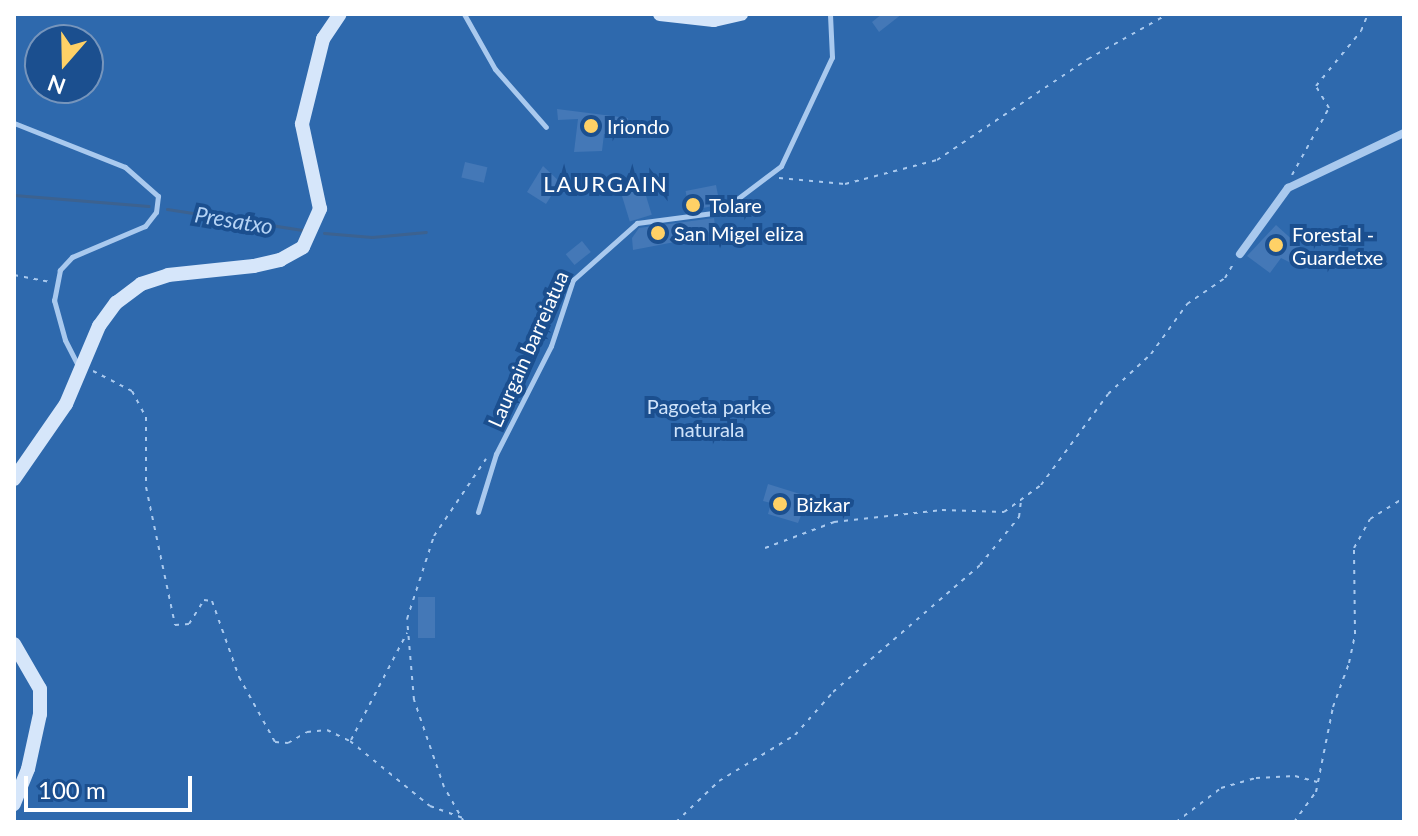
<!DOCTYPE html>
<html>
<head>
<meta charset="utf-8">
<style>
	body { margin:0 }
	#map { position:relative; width:1418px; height:836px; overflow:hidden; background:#1b4f8f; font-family:Lato,sans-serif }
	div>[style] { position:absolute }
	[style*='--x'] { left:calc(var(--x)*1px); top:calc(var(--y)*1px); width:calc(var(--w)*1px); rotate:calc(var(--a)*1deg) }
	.green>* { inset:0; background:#2e69ad }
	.stream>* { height:3px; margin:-1.5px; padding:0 1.5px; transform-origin:1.5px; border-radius:1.5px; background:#3c6290 }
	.building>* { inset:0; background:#4478b7; transform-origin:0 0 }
	.path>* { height:2px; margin-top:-1px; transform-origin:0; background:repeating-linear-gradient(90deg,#a9c9ee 0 4px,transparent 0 10px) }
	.lane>* { height:5px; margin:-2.5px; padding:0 2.5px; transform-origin:2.5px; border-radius:2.5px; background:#a9c9ee }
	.street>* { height:8px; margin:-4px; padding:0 4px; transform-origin:4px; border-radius:4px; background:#a9c9ee }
	.secondary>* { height:14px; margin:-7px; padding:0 7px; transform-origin:7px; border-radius:7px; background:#d6e6fa }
	.dots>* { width:22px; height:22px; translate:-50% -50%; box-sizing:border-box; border:4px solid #1b4f8f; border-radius:50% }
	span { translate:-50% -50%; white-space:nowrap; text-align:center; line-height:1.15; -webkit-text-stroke:8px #1b4f8f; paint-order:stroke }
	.poi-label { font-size:20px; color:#fff }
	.left { translate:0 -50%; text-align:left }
	.street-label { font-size:20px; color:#fff }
	.park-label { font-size:20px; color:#cfe3fa }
	.neighbourhood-label { font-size:22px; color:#fff; letter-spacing:2px }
	.water-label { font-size:22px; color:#b5d3f5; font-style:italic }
	.frame { position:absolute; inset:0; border:16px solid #fff; pointer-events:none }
	.north { position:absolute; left:24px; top:24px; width:80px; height:80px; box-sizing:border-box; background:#1b4f8f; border:2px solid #7695bc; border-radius:50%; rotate:200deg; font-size:22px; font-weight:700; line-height:32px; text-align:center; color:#fff }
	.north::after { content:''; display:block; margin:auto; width:28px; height:36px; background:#ffd166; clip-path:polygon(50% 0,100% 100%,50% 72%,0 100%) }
	.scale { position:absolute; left:24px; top:776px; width:168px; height:36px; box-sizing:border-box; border:4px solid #fff; border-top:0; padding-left:10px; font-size:24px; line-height:28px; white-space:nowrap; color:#fff; -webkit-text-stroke:6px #1b4f8f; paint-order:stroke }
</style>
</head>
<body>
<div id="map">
	<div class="green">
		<div style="clip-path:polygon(evenodd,14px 14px,1404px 14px,1404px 822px,14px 822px,14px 14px,40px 40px,88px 40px,88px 88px,40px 88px,40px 40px)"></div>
	</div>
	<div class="stream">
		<div style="--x:14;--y:195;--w:135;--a:4.7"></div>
		<div style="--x:167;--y:209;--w:137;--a:8.8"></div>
		<div style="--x:324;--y:233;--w:48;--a:4.8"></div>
		<div style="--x:372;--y:237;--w:54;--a:-5.3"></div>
	</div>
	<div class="building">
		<div style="clip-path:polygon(882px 14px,902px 14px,879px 32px,872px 22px)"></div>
		<div style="clip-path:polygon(557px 109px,628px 118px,626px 136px,604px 134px,602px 151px,574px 152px,578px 119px,558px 120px)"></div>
		<div style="left:465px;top:162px;width:23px;height:16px;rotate:13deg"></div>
		<div style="clip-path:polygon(543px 166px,560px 182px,546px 204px,527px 192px)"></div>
		<div style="left:716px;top:185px;width:20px;height:31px;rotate:79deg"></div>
		<div style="left:643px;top:186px;width:30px;height:23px;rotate:73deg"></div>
		<div style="clip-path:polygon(714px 218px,717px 242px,680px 241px,633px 250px,632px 238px,639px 228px)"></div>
		<div style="clip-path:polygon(1276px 225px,1307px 253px,1297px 266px,1281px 258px,1270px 273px,1247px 256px)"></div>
		<div style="left:582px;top:241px;width:14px;height:21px;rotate:51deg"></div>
		<div style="clip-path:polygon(768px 484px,800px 494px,795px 510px,802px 513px,798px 523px,768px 514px,771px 503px,763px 501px)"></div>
		<div style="left:418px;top:597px;width:17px;height:41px"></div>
	</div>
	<div class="path">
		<div style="--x:1292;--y:175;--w:77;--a:-61.1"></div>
		<div style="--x:1329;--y:108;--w:26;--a:-121"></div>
		<div style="--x:1316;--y:86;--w:71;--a:-50.7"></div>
		<div style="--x:1361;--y:31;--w:18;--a:-68"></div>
		<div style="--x:779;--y:178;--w:66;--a:5.2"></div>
		<div style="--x:845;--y:184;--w:95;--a:-14.6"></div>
		<div style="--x:937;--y:160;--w:182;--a:-33.8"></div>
		<div style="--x:1088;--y:59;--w:92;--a:-29.4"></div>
		<div style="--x:14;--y:275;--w:37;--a:11"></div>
		<div style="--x:93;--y:371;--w:44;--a:27.1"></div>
		<div style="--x:132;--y:391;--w:30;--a:62"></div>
		<div style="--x:146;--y:417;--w:70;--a:90"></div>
		<div style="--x:146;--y:487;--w:141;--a:78.1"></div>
		<div style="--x:175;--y:625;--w:14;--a:-4"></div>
		<div style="--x:189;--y:624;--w:28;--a:-58"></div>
		<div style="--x:204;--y:600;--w:8;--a:7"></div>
		<div style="--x:212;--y:601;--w:81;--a:70.4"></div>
		<div style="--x:239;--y:677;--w:74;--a:61"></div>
		<div style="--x:275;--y:742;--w:13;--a:4"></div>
		<div style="--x:288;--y:743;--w:22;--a:-30"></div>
		<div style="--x:307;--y:732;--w:20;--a:-6"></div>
		<div style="--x:327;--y:730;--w:25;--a:26"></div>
		<div style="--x:350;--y:741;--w:103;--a:39.1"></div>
		<div style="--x:430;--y:806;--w:35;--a:20"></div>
		<div style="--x:765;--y:548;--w:74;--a:-20.6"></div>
		<div style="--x:834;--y:522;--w:109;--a:-6.3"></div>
		<div style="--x:942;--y:510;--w:62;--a:1.8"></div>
		<div style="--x:1004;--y:512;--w:46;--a:-36.1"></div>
		<div style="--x:1041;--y:485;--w:113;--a:-53.6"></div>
		<div style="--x:1108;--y:394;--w:59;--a:-42.9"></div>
		<div style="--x:1151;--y:354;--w:62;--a:-54.2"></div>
		<div style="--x:1187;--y:304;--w:46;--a:-34.4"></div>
		<div style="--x:1225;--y:278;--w:20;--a:-60"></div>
		<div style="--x:351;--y:740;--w:121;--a:-62.4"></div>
		<div style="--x:464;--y:822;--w:40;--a:-119.7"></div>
		<div style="--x:444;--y:787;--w:92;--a:-109"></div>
		<div style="--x:414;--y:700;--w:81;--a:-94.9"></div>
		<div style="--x:407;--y:619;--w:87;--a:-72"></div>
		<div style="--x:434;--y:536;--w:93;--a:-56"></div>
		<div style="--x:676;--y:822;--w:59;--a:-43.6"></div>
		<div style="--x:719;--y:781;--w:89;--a:-31.2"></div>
		<div style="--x:795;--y:735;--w:57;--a:-48.5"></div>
		<div style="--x:833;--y:692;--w:194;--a:-40.8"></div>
		<div style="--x:980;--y:565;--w:62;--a:-50.9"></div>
		<div style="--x:1019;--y:517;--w:16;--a:-83"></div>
		<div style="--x:1176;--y:822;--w:56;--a:-37.1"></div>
		<div style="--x:1221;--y:788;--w:36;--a:-16"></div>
		<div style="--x:1256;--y:778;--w:39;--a:-3"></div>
		<div style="--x:1295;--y:776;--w:23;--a:15"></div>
		<div style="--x:1294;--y:822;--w:37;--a:-54"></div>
		<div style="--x:1316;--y:792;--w:87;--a:-78.7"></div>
		<div style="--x:1333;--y:707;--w:47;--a:-70"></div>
		<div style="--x:1349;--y:663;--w:30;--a:-78"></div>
		<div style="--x:1355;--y:634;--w:86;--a:-90.7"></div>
		<div style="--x:1354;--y:548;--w:33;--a:-61"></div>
		<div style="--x:1370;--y:519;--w:40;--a:-32"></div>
	</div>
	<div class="lane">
		<div style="--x:464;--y:14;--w:63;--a:60.6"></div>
		<div style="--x:495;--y:69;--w:77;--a:48.7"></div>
		<div style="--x:14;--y:123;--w:119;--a:21.6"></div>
		<div style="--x:125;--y:167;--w:44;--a:41.3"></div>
		<div style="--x:158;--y:196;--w:16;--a:97"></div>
		<div style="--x:156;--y:212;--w:18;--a:128"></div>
		<div style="--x:145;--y:226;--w:79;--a:157"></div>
		<div style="--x:72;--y:257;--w:18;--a:133"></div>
		<div style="--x:60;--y:270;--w:31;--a:101"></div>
		<div style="--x:54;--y:300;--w:41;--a:74.6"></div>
		<div style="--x:65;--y:340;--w:29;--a:63"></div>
		<div style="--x:478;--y:512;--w:61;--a:-72.8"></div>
		<div style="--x:496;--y:454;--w:121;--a:-63"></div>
		<div style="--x:551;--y:346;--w:70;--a:-71.6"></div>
		<div style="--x:573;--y:280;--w:86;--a:-41.7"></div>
		<div style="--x:637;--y:223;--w:84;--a:-7.5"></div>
		<div style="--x:720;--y:212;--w:76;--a:-37"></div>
		<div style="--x:781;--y:166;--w:120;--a:-64.9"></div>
		<div style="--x:832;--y:57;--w:43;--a:-92.7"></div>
	</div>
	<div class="street">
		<div style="--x:1240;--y:254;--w:82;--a:-54"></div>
		<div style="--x:1288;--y:188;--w:128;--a:-25.4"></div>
	</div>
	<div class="secondary">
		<div style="--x:660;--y:14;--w:54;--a:6.3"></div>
		<div style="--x:714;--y:20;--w:28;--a:-13"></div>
		<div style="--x:14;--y:479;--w:91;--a:-55.3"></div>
		<div style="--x:66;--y:404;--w:85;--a:-67.1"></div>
		<div style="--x:99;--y:326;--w:29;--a:-54"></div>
		<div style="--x:116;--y:303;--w:31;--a:-37"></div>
		<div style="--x:141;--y:284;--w:28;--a:-18"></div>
		<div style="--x:168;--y:275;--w:86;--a:-6"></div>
		<div style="--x:254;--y:266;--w:27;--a:-13"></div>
		<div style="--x:280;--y:260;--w:26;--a:-29"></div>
		<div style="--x:303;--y:247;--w:42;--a:-65.9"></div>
		<div style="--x:320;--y:209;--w:87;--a:-102"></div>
		<div style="--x:302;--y:124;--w:88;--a:-76.1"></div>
		<div style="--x:323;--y:39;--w:30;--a:-56"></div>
		<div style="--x:14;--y:644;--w:52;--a:60"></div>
		<div style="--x:40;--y:689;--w:25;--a:90"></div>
		<div style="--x:40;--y:714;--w:56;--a:102.3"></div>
		<div style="--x:28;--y:769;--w:38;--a:112"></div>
	</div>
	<div class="dots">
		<div style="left:591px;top:126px;background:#ffd166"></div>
		<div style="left:693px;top:205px;background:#ffd166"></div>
		<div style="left:658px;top:233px;background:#ffd166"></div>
		<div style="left:1276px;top:245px;background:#ffd166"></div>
		<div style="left:780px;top:504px;background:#ffd166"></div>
	</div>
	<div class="poi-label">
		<span class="left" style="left:607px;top:126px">Iriondo</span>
		<span class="left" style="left:709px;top:205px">Tolare</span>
		<span class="left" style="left:674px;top:233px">San Migel eliza</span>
		<span class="left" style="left:1292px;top:246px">Forestal -<br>Guardetxe</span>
		<span class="left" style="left:796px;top:504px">Bizkar</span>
	</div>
	<div class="street-label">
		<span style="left:528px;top:349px;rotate:-66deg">Laurgain barreiatua</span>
	</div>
	<div class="park-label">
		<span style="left:709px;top:418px">Pagoeta parke<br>naturala</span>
	</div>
	<div class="neighbourhood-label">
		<span style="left:606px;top:184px">LAURGAIN</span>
	</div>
	<div class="water-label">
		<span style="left:234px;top:220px;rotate:9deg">Presatxo</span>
	</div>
	<div class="frame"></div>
	<div class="north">N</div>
	<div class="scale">100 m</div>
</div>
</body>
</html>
